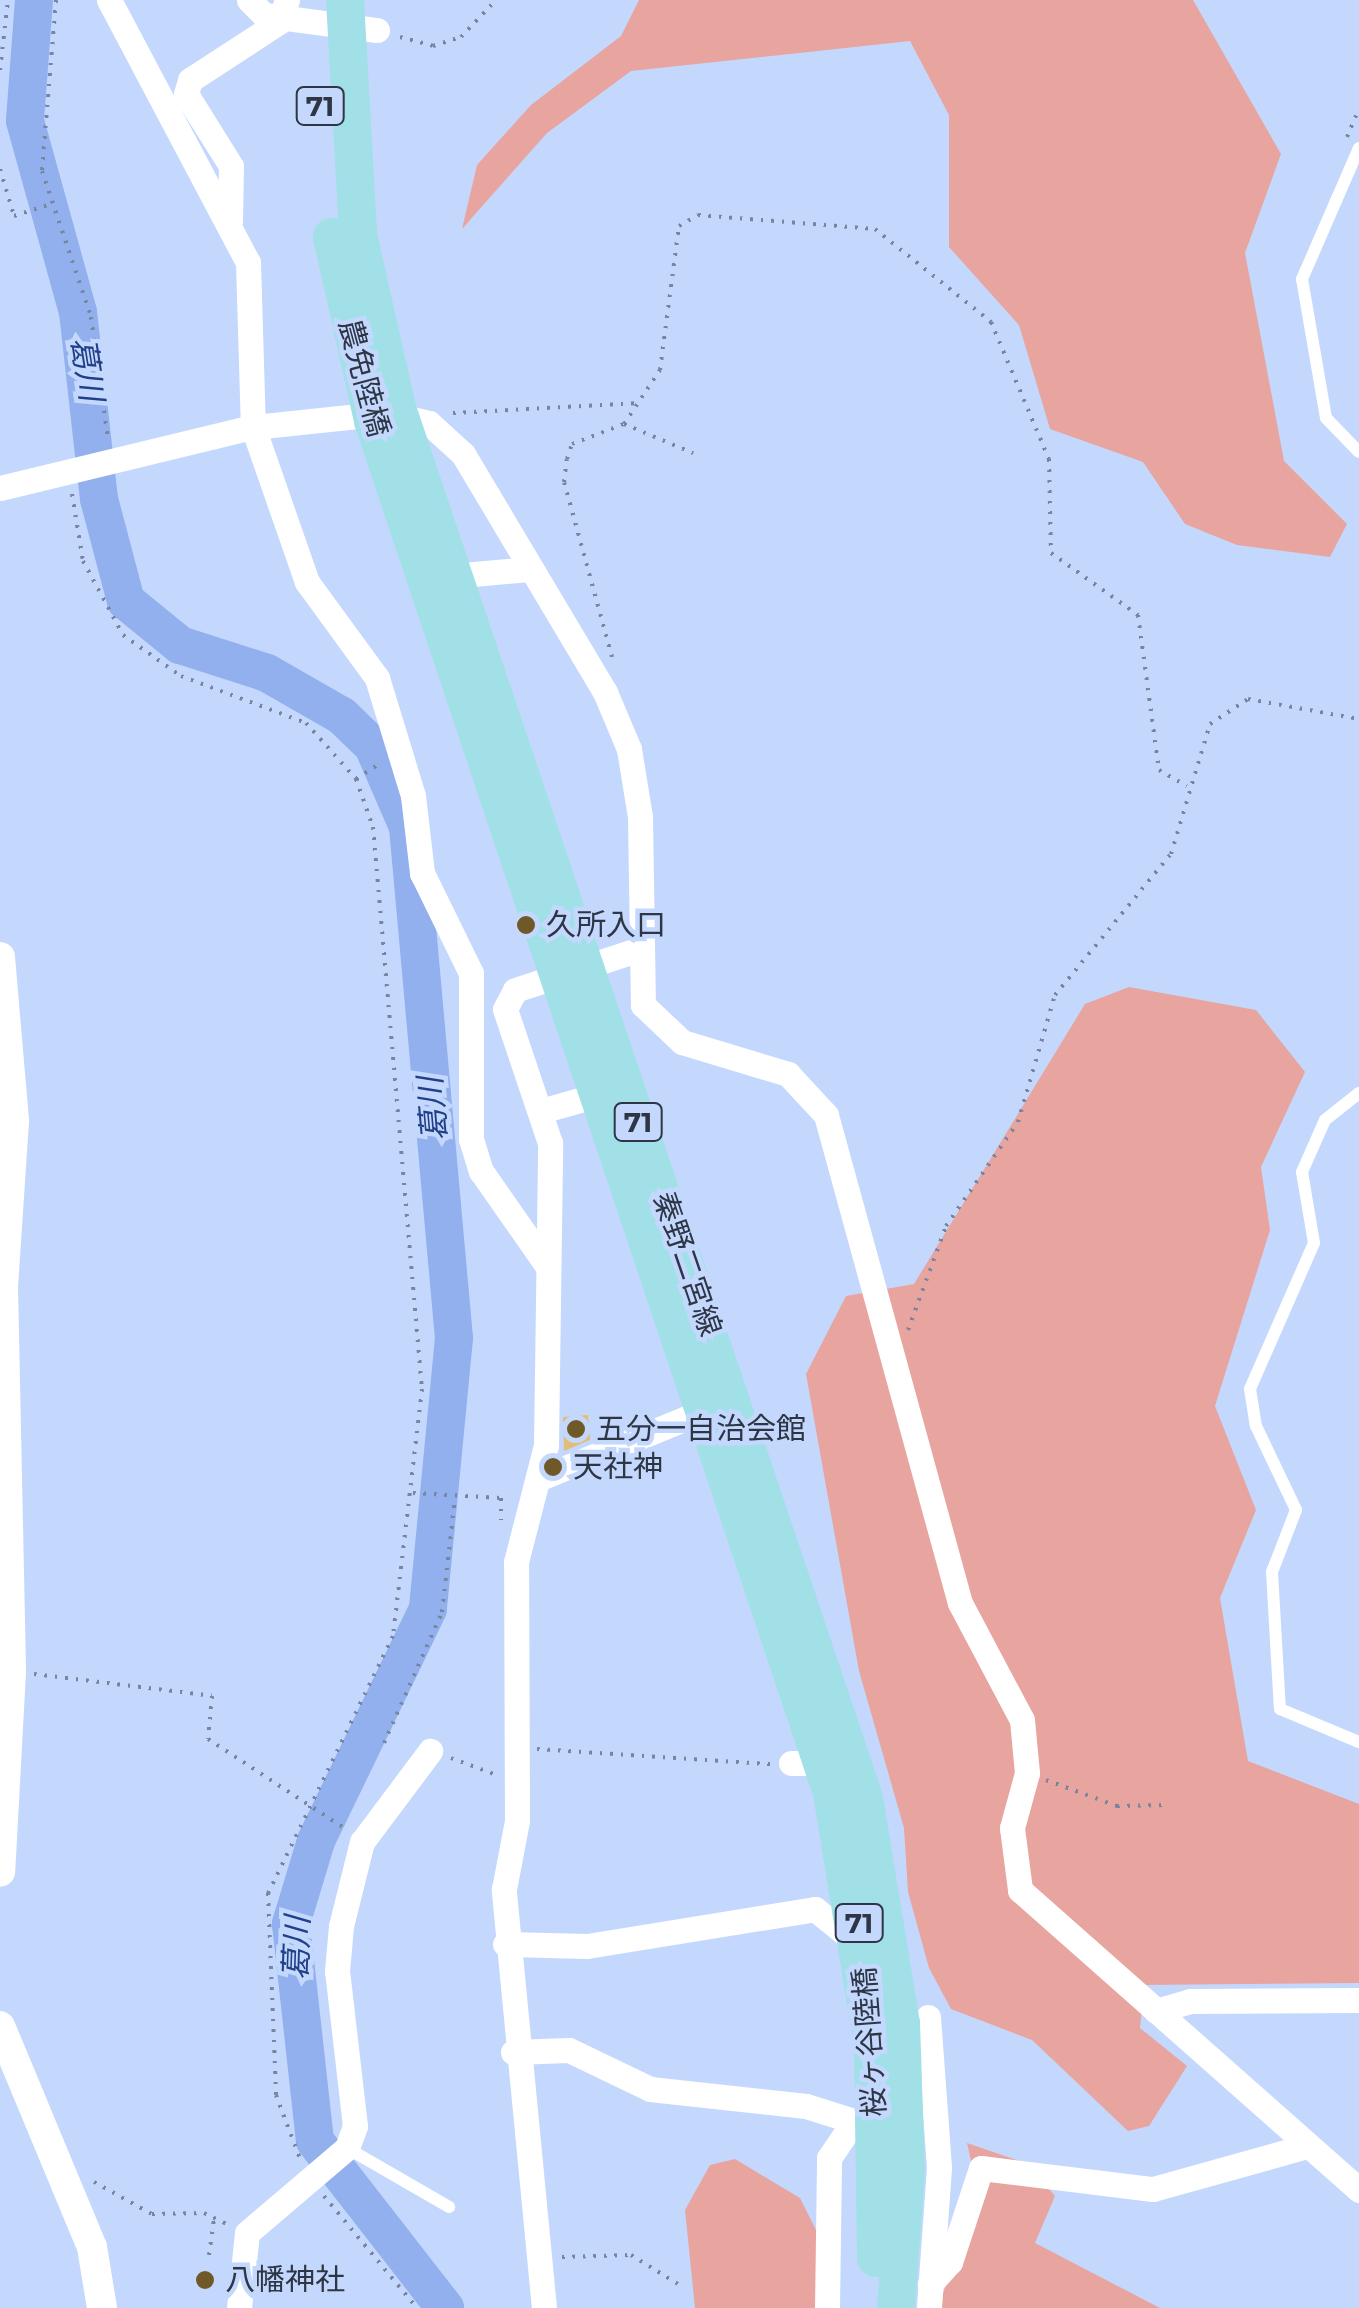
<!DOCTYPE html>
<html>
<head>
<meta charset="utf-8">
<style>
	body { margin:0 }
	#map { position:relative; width:1359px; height:2308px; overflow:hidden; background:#c4d8fe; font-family:Montserrat,"Noto Sans JP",sans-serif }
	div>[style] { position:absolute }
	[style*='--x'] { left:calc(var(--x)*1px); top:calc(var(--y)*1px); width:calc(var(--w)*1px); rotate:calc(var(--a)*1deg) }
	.green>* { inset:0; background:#e8a49e }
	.river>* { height:38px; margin:-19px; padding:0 19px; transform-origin:19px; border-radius:19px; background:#91b0ed }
	.building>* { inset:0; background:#e0be79 }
	.path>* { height:4px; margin-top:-2px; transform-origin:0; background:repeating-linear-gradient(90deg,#77859f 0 2.5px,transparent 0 10.5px) }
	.service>* { height:12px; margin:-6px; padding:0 6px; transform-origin:6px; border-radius:6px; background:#fff }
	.minor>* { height:25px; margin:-12.5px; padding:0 12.5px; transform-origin:12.5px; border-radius:12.5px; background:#fff }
	.tertiary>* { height:30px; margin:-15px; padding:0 15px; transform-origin:15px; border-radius:15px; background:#fff }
	.primary>* { height:38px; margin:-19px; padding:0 19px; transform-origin:19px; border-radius:19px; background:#a0e0e6 }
	.dots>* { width:28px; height:28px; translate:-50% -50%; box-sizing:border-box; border:5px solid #c4d8fe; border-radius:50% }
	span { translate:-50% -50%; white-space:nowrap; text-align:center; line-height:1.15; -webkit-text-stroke:9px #c4d8fe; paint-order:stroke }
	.shield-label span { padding:2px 8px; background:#c4d8fe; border:2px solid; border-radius:8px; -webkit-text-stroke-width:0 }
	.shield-label { font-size:28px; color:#2e3645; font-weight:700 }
	.street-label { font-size:30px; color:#2e3645 }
	.poi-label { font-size:30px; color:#2e3645 }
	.left { translate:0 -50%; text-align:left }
	.water-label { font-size:32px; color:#214087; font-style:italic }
</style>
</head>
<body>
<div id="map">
	<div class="green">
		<div style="clip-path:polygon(639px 0,1193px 0,1281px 154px,1245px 253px,1284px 461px,1347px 524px,1330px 557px,1237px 545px,1185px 524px,1143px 462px,1050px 429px,1019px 325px,949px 247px,949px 115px,910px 41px,631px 71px,547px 133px,462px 229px,477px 165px,531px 105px,621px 36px)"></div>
		<div style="clip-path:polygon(1129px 987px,1256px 1010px,1305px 1072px,1261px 1167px,1270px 1230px,1215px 1406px,1256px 1510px,1220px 1598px,1248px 1761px,1359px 1804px,1359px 1983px,1144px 1985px,1140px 2028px,1187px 2066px,1149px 2126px,1128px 2131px,1032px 2040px,951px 2009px,929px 1968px,908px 1892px,904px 1828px,859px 1671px,806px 1374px,846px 1296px,914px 1284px,1085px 1004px)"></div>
		<div style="clip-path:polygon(967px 2143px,1028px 2164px,1055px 2196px,1035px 2243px,1160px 2308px,938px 2308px,978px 2191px)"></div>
		<div style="clip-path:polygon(735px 2159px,800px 2198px,817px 2232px,820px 2308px,695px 2308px,685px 2210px,710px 2165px)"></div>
	</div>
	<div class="river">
		<div style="--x:34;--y:0;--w:121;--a:94.3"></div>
		<div style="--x:25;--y:121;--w:198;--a:74.5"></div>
		<div style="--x:78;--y:312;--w:188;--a:83.6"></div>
		<div style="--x:99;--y:499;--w:106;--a:75.2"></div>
		<div style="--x:126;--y:601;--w:70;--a:39.2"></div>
		<div style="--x:180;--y:645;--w:91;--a:17.8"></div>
		<div style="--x:267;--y:673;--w:86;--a:29.8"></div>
		<div style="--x:342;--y:716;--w:43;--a:44.1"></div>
		<div style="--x:373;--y:746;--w:88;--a:66.6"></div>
		<div style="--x:408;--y:827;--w:513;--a:84.86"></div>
		<div style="--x:454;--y:1338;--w:272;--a:95.5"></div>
		<div style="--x:428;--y:1609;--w:258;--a:115.8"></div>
		<div style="--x:316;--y:1841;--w:87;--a:106.8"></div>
		<div style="--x:291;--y:1924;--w:218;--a:83.7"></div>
		<div style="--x:315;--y:2141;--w:212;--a:52.1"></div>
	</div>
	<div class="building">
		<div style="clip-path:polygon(588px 1415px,590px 1440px,564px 1451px,563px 1417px)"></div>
	</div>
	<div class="path">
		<div style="--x:56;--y:0;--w:172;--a:94.7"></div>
		<div style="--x:42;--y:171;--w:154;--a:71.4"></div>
		<div style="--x:91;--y:317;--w:124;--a:82.1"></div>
		<div style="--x:400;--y:37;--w:34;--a:15"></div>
		<div style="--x:433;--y:46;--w:29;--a:-18"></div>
		<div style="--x:461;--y:37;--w:51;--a:-46.6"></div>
		<div style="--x:0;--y:70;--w:70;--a:-83.5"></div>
		<div style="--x:1347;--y:137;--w:30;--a:-67"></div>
		<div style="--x:0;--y:169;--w:49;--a:73.4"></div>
		<div style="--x:14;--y:216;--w:40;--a:-18"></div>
		<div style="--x:453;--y:413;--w:182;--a:-3.1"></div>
		<div style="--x:624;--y:424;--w:75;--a:22.8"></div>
		<div style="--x:72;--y:494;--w:68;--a:80.7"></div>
		<div style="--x:83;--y:561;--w:84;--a:61.6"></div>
		<div style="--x:123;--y:635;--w:71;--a:35.3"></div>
		<div style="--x:181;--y:676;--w:134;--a:20.6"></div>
		<div style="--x:306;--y:723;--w:75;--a:48.2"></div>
		<div style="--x:356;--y:779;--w:51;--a:70.5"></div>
		<div style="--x:373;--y:827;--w:564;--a:85.02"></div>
		<div style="--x:422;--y:1389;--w:249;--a:96.7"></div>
		<div style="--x:393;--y:1636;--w:286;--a:115.9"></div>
		<div style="--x:268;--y:1893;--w:202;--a:87.7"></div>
		<div style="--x:276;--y:2095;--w:68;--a:69.4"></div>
		<div style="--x:612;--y:657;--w:181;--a:-105.3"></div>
		<div style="--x:564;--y:482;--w:23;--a:-83"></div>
		<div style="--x:567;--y:459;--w:16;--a:-72"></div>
		<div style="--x:572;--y:444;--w:56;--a:-21"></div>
		<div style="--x:624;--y:424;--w:65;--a:-56.3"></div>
		<div style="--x:660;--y:370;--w:145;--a:-82.5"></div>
		<div style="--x:679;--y:226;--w:22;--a:-30"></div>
		<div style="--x:698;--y:215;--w:178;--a:4.5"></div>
		<div style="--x:875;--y:229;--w:149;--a:38.7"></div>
		<div style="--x:991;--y:322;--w:149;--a:67.1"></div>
		<div style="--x:1049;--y:459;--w:94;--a:88.8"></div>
		<div style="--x:1051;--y:553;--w:107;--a:35.5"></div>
		<div style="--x:1138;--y:615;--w:156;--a:82.3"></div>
		<div style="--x:1159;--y:770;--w:32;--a:30"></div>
		<div style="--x:356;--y:779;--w:30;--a:-33"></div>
		<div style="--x:908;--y:1330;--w:111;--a:-69.9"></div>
		<div style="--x:946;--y:1226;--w:126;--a:-55.3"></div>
		<div style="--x:1018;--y:1122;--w:132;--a:-73.8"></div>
		<div style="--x:1055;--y:995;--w:183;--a:-50.6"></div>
		<div style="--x:1171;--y:854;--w:136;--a:-73.3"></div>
		<div style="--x:1210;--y:724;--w:45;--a:-33.3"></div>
		<div style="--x:1248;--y:699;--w:113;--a:10.2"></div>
		<div style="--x:413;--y:1493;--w:88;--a:3.3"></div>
		<div style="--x:501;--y:1498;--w:22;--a:90"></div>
		<div style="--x:34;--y:1674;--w:179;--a:7"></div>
		<div style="--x:212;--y:1696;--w:43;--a:95.3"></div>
		<div style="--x:208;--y:1739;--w:163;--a:33.2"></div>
		<div style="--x:384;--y:1743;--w:143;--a:-66.1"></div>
		<div style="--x:442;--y:1612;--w:115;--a:-83.5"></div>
		<div style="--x:537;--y:1749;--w:235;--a:3.7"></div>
		<div style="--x:451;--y:1758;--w:46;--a:20.4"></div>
		<div style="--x:1046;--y:1780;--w:76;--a:20.1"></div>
		<div style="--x:1117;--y:1806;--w:51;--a:-1.1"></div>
		<div style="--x:94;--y:2182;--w:66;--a:28.9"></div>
		<div style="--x:152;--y:2214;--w:52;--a:-1.1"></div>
		<div style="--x:204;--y:2213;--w:28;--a:26"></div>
		<div style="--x:324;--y:2196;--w:146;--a:50.3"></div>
		<div style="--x:209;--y:2255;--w:35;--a:-82"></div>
		<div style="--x:562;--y:2257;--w:69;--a:-1.7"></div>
		<div style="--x:631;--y:2255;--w:55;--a:31.7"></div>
	</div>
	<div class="service">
		<div style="--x:1359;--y:148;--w:143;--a:113.5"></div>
		<div style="--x:1302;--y:279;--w:141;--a:80.2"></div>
		<div style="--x:1326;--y:418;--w:47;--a:45.9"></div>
		<div style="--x:1359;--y:1093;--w:43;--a:141.5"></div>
		<div style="--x:1325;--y:1120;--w:57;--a:113.9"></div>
		<div style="--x:1302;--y:1172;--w:72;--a:80.4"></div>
		<div style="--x:1314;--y:1243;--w:159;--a:113.7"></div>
		<div style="--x:1250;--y:1389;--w:37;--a:81"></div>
		<div style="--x:1256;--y:1426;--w:93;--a:64.5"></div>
		<div style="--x:1296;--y:1510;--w:66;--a:111.2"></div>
		<div style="--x:1272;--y:1572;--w:137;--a:86.7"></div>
		<div style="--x:1280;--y:1709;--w:86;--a:22.7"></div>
		<div style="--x:347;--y:2148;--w:118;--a:30"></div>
	</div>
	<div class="minor">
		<div style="--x:109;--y:0;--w:297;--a:62.1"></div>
		<div style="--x:248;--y:262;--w:165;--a:88.3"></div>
		<div style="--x:253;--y:427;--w:164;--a:70.8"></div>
		<div style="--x:307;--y:582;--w:119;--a:53.9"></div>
		<div style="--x:377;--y:678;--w:123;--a:73"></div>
		<div style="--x:413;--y:796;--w:78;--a:83.3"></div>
		<div style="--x:422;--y:873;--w:111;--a:63.9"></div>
		<div style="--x:471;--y:973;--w:166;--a:90"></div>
		<div style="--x:471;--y:1139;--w:34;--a:73"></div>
		<div style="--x:481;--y:1171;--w:117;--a:55.1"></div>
		<div style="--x:249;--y:0;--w:21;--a:45"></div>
		<div style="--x:264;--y:15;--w:114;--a:7.6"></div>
		<div style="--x:230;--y:221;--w:55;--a:-89"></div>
		<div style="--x:231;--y:166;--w:85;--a:-122"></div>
		<div style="--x:186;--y:94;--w:15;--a:-74"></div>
		<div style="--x:190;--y:80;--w:106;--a:-33.1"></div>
		<div style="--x:279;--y:22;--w:23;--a:-70"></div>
		<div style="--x:0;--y:488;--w:260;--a:-13.6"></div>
		<div style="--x:253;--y:427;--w:134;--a:-6"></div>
		<div style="--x:386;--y:413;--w:44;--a:13.1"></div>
		<div style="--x:429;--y:423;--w:46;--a:42.4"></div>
		<div style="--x:463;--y:454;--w:277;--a:59.2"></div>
		<div style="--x:605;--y:692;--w:62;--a:67.2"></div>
		<div style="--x:629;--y:749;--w:69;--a:80.8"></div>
		<div style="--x:640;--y:817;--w:188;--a:89.1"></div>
		<div style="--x:643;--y:1005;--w:54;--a:43.5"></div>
		<div style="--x:682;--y:1042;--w:111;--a:16.8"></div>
		<div style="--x:788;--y:1074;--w:56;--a:47.2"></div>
		<div style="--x:826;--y:1115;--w:506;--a:74.65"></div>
		<div style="--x:960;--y:1603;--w:132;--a:62.1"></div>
		<div style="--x:1022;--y:1720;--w:53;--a:84.6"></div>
		<div style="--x:1027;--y:1773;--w:57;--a:105.3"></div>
		<div style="--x:1012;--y:1828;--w:63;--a:82.6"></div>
		<div style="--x:1020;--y:1890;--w:453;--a:41.5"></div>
		<div style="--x:440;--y:577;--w:90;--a:-5.1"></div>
		<div style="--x:541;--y:1111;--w:62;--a:-15.8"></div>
		<div style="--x:543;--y:1477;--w:155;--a:-22.4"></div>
		<div style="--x:791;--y:1763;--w:46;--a:0"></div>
		<div style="--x:505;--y:1944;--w:82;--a:1.4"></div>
		<div style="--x:587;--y:1946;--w:231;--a:-9.2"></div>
		<div style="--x:815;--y:1909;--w:38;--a:39"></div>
		<div style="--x:845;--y:1933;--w:14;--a:-34"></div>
		<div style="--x:1156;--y:2011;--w:35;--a:-16"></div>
		<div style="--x:1190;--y:2001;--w:169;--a:-0.3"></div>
		<div style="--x:928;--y:2017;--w:151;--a:85.8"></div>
		<div style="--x:939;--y:2168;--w:140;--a:94.1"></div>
		<div style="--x:513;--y:2052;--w:56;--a:-2"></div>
		<div style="--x:569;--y:2050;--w:90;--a:25.7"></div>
		<div style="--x:650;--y:2089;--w:157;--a:6.2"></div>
		<div style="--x:806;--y:2106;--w:50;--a:17.4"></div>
		<div style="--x:930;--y:2284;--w:30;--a:-48"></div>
		<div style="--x:950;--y:2262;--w:99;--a:-71.7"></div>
		<div style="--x:981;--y:2168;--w:173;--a:7"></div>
		<div style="--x:1153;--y:2189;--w:156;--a:-15.6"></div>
		<div style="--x:239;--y:2308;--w:75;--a:-83.9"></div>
		<div style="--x:247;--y:2233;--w:131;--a:-40.4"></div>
		<div style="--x:347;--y:2148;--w:23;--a:-70"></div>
		<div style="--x:355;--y:2126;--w:156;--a:-96.6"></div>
		<div style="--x:337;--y:1971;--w:45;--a:-84.9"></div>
		<div style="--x:341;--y:1926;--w:87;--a:-76"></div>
		<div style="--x:362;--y:1842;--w:114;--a:-53.2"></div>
		<div style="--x:544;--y:2308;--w:421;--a:-95.5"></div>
		<div style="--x:504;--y:1889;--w:69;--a:-79.2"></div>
		<div style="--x:517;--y:1821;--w:259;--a:-90.2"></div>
		<div style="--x:516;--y:1562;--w:121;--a:-75.6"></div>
		<div style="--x:546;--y:1445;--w:302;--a:-89.2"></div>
		<div style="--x:550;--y:1143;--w:141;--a:-108.6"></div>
		<div style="--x:505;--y:1009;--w:21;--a:-62"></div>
		<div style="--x:515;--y:990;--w:132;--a:-18.2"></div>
		<div style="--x:827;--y:2308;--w:150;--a:-89.2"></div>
		<div style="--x:829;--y:2158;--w:45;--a:-56"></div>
	</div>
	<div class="tertiary">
		<div style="--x:0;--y:957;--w:165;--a:85.1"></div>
		<div style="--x:14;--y:1121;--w:166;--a:93.8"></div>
		<div style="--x:3;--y:1287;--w:385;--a:88.8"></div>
		<div style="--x:11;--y:1672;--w:200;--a:93.1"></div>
		<div style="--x:0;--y:2026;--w:239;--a:67.4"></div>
		<div style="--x:92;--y:2247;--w:62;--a:80.7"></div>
	</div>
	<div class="primary">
		<div style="--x:345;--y:0;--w:235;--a:86.8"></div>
		<div style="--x:358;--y:235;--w:177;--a:77.3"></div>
		<div style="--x:397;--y:408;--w:1466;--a:71.43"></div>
		<div style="--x:864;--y:1798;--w:228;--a:80.7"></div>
		<div style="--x:901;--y:2023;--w:148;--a:88.1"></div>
		<div style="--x:906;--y:2171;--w:137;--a:94.2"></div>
		<div style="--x:332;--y:237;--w:189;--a:77.4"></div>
		<div style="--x:373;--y:421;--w:1447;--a:71.5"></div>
		<div style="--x:832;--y:1793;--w:255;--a:80.8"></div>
		<div style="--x:873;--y:2045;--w:213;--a:89.2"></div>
	</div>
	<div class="dots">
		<div style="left:526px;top:925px;background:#705929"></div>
		<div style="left:576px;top:1429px;background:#705929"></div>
		<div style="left:553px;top:1467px;background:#705929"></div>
		<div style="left:205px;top:2280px;background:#705929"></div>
	</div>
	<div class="shield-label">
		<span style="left:320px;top:106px">71</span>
		<span style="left:638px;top:1122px">71</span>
		<span style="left:859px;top:1923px">71</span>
	</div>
	<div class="street-label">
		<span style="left:364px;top:378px;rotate:75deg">農免陸橋</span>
		<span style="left:687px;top:1264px;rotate:71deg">秦野二宮線</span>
		<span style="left:870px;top:2042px;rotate:-94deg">桜ヶ谷陸橋</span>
	</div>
	<div class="poi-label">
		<span class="left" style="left:546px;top:925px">久所入口</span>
		<span class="left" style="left:596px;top:1429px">五分一自治会館</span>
		<span class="left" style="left:573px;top:1467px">天社神</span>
		<span class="left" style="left:225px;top:2280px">八幡神社</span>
	</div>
	<div class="water-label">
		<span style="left:87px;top:369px;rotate:81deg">葛川</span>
		<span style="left:433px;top:1109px;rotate:-95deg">葛川</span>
		<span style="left:297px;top:1948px;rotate:-88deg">葛川</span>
	</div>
</div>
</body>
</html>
